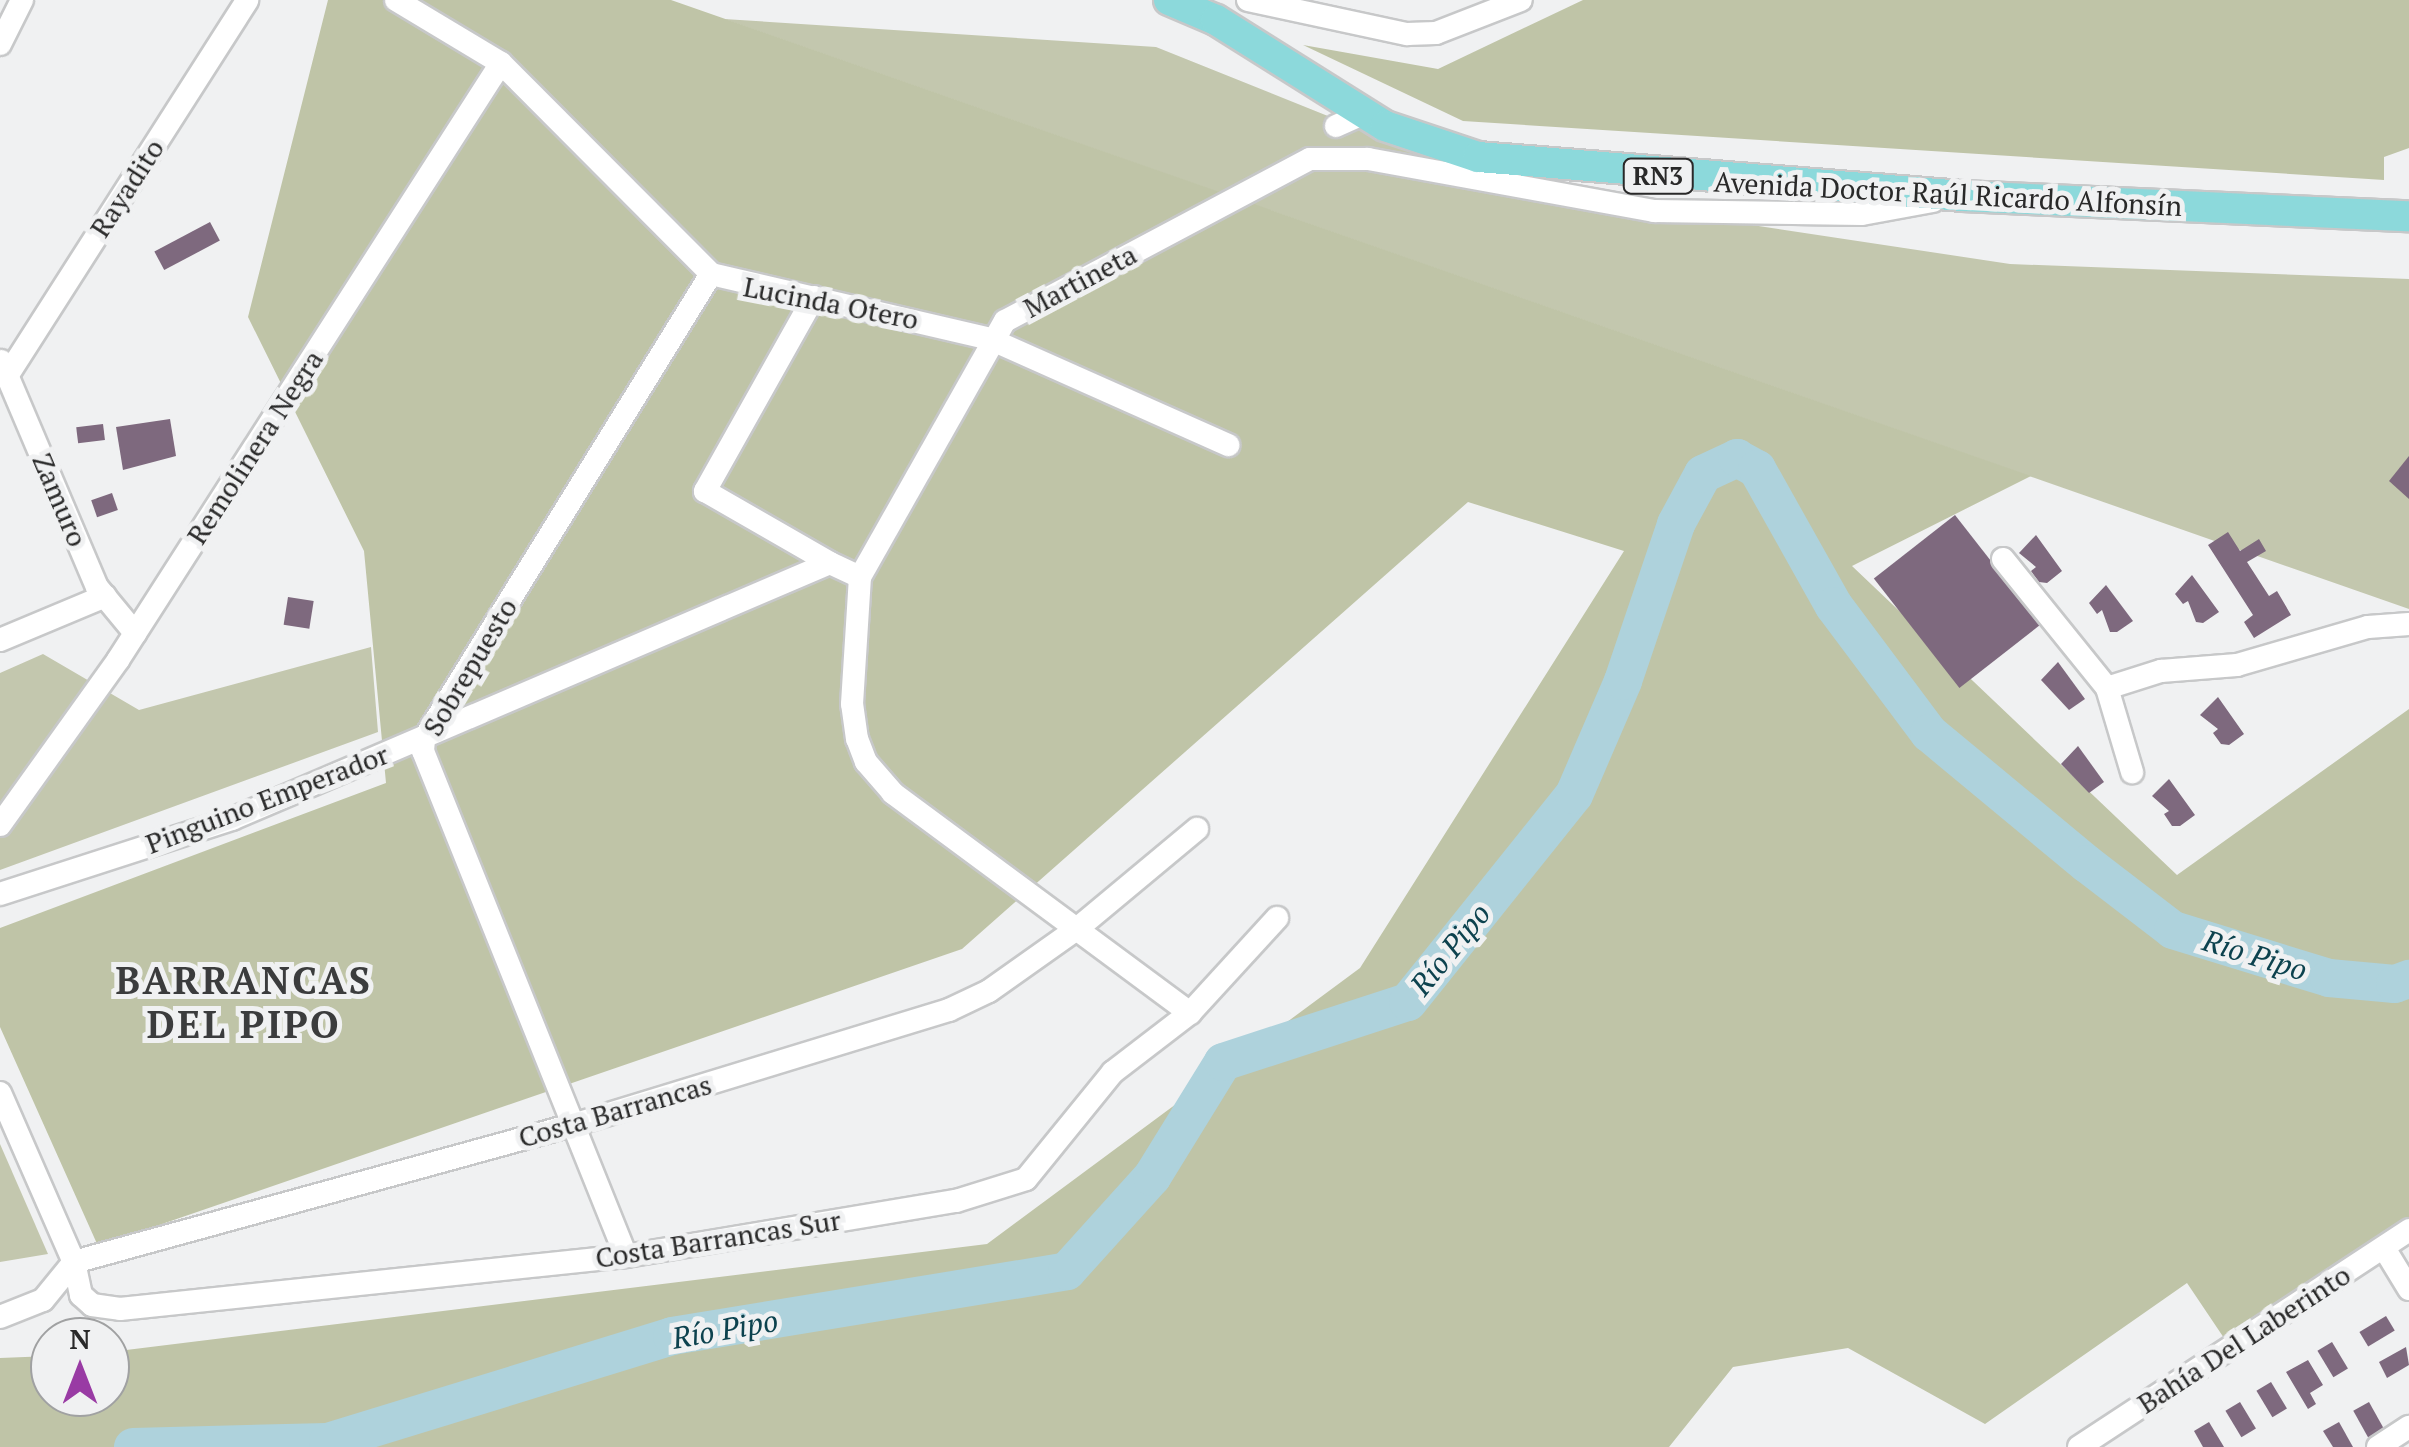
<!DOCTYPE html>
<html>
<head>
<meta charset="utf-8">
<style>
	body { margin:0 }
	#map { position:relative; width:2409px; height:1447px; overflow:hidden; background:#f0f1f2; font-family:"PT Serif",serif }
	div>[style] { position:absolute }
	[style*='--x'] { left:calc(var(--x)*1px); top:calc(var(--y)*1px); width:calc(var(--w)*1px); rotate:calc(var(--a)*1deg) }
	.green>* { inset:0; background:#c3c7ae }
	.forest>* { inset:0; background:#bfc4a7 }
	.river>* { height:38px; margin:-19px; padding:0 19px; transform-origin:19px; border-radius:19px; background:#aed2dc }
	.building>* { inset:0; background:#7e697e; transform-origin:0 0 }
	.roads { filter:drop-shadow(2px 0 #c7c8c9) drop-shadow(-2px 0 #c7c8c9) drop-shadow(0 2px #c7c8c9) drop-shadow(0 -2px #c7c8c9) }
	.minor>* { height:22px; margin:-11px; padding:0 11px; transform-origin:11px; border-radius:11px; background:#fff }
	.major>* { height:30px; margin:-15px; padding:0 15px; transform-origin:15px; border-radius:15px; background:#8cd9db }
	span { translate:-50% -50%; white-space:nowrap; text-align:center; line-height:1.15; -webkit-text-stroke:10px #f0f1f2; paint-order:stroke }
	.shield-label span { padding:2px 8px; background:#f0f1f2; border:2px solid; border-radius:8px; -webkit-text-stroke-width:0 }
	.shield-label { font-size:25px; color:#292929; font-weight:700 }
	.street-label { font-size:28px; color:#292929 }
	.water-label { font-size:30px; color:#0d424e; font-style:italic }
	.district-label { font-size:38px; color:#3b3c3d; font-weight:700; letter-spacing:2.5px }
	.north { position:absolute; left:30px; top:1317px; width:100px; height:100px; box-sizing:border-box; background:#f0f1f2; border:2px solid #a0a1a2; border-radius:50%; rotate:0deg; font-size:28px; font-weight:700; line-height:40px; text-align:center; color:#292929 }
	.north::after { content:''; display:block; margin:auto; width:35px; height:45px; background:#993ba4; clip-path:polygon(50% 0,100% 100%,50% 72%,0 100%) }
</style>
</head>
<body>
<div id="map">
	<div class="green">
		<div style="clip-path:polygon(724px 19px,1156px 47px,1507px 188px,2010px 264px,2409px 279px,2409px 609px)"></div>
		<div style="clip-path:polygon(371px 647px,378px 732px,0 870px,0 673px,43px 654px,139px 710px)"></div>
		<div style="clip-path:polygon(0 1144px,48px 1254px,0 1262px)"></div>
	</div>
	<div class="forest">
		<div style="clip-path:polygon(328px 0,671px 0,2031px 476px,1852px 566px,2177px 875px,2409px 709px,2409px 1219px,2226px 1341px,2187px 1283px,1985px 1424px,1848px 1348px,1733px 1367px,1669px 1447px,0 1447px,0 1358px,50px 1356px,50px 1397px,110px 1397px,110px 1352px,987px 1244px,1360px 968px,1624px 551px,1468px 502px,962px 949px,98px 1246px,0 1027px,0 928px,386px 783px,364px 551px,248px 317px)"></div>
		<div style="clip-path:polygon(1583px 0,2409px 0,2409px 148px,2384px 157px,2384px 180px,1463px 121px,1303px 45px,1438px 69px)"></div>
	</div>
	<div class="river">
		<div style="--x:133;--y:1447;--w:195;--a:-1.5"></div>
		<div style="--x:328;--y:1442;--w:360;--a:-17.1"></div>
		<div style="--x:672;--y:1336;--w:400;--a:-9.3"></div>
		<div style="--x:1067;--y:1271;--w:127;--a:-47.9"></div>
		<div style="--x:1152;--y:1177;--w:135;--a:-58.3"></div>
		<div style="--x:1223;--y:1062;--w:194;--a:-18"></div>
		<div style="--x:1408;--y:1002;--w:265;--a:-51.3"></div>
		<div style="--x:1574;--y:795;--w:124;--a:-66.7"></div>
		<div style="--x:1623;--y:681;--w:166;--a:-71.3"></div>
		<div style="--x:1676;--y:524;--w:57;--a:-61.6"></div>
		<div style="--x:1703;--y:474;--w:38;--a:-25"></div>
		<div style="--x:1737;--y:458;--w:23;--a:29"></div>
		<div style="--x:1757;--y:469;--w:157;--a:60.7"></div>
		<div style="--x:1834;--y:606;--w:159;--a:53.2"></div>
		<div style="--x:1929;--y:733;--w:205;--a:39.7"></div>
		<div style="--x:2087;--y:864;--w:108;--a:37.5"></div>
		<div style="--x:2173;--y:930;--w:163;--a:17.1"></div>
		<div style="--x:2329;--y:978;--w:66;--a:5.2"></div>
		<div style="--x:2395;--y:984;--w:15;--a:-20"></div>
	</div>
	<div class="building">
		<div style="left:210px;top:222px;width:21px;height:63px;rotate:62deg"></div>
		<div style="clip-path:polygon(170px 419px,176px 456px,123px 470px,116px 427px)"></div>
		<div style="left:103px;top:424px;width:16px;height:27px;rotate:83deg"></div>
		<div style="clip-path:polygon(2409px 456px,2409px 499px,2389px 481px)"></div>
		<div style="left:112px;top:493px;width:18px;height:22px;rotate:71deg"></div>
		<div style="left:1955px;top:515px;width:139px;height:103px;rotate:52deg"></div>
		<div style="clip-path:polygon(2228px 532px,2240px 551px,2259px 539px,2266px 551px,2247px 562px,2269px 596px,2277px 591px,2291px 615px,2254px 638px,2244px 622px,2253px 615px,2208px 545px)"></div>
		<div style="clip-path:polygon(2036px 535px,2062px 571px,2047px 583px,2039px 582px,2031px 571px,2036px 567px,2019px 553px)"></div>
		<div style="clip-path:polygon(2192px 575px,2219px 612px,2203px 623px,2196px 622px,2188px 601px,2183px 604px,2175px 594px)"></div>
		<div style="clip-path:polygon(2106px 585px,2133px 621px,2117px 632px,2110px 632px,2102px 610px,2097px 614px,2089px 603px)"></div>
		<div style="left:288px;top:597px;width:26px;height:28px;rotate:9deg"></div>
		<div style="clip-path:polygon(2058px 662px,2085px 699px,2069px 710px,2041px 680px)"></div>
		<div style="clip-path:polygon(2218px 697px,2244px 734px,2229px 745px,2221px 744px,2213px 733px,2218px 729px,2200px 715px)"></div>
		<div style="clip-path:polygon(2078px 746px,2104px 782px,2089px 793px,2061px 764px)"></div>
		<div style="clip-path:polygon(2169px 779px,2195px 815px,2180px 826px,2172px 826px,2164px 814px,2169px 811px,2152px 796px)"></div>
		<div style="left:2386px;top:1316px;width:17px;height:31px;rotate:59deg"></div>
		<div style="left:2332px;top:1342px;width:31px;height:17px;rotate:59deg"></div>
		<div style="clip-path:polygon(2406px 1347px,2409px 1365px,2387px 1378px,2379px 1362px)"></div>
		<div style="clip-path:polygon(2308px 1360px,2323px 1385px,2310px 1393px,2316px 1404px,2308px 1409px,2286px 1372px)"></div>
		<div style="left:2271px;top:1382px;width:31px;height:17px;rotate:59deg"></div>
		<div style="left:2240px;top:1402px;width:31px;height:17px;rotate:59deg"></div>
		<div style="left:2369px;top:1402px;width:31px;height:18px;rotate:61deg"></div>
		<div style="clip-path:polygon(2209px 1422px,2224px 1447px,2203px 1447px,2194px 1431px)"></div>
		<div style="clip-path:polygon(2339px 1422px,2353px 1447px,2333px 1447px,2323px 1431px)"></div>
	</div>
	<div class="roads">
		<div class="minor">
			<div style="--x:396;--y:0;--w:122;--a:31"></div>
			<div style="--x:501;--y:63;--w:298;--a:45.1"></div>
			<div style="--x:711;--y:274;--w:286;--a:13.1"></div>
			<div style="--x:990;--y:339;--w:261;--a:24"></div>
			<div style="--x:1248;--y:0;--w:163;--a:12.1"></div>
			<div style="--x:1407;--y:34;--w:29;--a:-2"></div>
			<div style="--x:1436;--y:33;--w:91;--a:-21.2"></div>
			<div style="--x:0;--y:44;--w:49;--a:-63.4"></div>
			<div style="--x:1336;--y:126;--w:30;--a:-24"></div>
			<div style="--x:814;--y:297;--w:223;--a:119.3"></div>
			<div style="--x:705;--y:491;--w:144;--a:29.9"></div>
			<div style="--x:1;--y:361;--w:246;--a:67"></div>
			<div style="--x:97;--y:587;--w:60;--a:50.4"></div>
			<div style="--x:7;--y:376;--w:446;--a:-57.4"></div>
			<div style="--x:2003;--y:559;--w:166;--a:51.1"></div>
			<div style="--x:2107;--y:688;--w:57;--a:-17.5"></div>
			<div style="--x:2161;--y:671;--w:76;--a:-4.5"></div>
			<div style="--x:2237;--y:665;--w:136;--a:-16.2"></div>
			<div style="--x:2368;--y:627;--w:41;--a:-4.2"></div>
			<div style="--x:0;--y:640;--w:114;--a:-22.7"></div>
			<div style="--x:2107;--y:688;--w:88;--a:73.4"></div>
			<div style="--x:0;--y:825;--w:203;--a:-54.4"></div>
			<div style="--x:118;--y:660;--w:709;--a:-57.32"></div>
			<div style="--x:0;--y:894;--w:244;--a:-17.9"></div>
			<div style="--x:232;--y:819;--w:650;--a:-23.18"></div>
			<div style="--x:830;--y:563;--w:33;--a:25"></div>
			<div style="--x:1190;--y:1013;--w:370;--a:-143.5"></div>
			<div style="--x:893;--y:793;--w:41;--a:-131.1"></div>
			<div style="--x:866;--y:762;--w:25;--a:-111"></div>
			<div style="--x:857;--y:739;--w:35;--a:-98"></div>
			<div style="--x:852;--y:704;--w:127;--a:-86.4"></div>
			<div style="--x:860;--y:577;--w:294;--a:-60.5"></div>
			<div style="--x:1005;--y:321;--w:345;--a:-28"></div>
			<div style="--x:1310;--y:159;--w:58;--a:0"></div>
			<div style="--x:1368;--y:159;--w:291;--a:10.3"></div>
			<div style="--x:1654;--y:211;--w:208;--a:0.8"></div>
			<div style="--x:1862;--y:214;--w:72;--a:-10.4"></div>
			<div style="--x:0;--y:1093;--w:184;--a:66.4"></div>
			<div style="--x:74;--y:1262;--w:34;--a:78"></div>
			<div style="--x:81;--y:1295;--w:15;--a:42"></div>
			<div style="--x:92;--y:1305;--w:28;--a:8"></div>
			<div style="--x:120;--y:1309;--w:509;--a:-5.98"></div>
			<div style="--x:626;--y:1256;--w:335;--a:-9.5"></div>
			<div style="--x:956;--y:1201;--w:73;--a:-17.4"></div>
			<div style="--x:1026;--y:1179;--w:138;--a:-50.9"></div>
			<div style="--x:1113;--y:1072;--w:97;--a:-37.5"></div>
			<div style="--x:1190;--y:1013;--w:129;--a:-47.5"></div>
			<div style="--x:2384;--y:1248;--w:48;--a:58.6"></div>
			<div style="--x:626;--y:1256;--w:544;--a:-111.9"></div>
			<div style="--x:423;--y:751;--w:12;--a:-85"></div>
			<div style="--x:424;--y:739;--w:546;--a:-58.32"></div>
			<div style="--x:0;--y:1317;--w:46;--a:-21.6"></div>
			<div style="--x:43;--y:1300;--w:49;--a:-50.8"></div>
			<div style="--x:74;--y:1262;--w:521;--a:-15.37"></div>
			<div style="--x:576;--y:1124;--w:390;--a:-17"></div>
			<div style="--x:949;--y:1010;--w:44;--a:-25.4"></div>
			<div style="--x:989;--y:991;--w:109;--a:-35.3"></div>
			<div style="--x:1078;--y:928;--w:155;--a:-39.8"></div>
			<div style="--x:2079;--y:1447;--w:395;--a:-33.3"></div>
			<div style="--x:2378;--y:1447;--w:37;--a:-33"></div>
		</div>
		<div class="major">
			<div style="--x:1169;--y:0;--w:51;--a:23.1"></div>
			<div style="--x:1216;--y:20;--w:199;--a:32.1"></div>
			<div style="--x:1385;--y:126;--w:98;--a:18.4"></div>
			<div style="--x:1478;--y:157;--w:485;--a:4.6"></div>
			<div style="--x:1961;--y:196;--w:448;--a:2.6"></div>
		</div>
	</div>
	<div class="shield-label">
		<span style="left:1658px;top:176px">RN3</span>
	</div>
	<div class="street-label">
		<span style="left:127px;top:188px;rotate:-57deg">Rayadito</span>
		<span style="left:1948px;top:194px;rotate:3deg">Avenida Doctor Raúl Ricardo Alfonsín</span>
		<span style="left:1080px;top:281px;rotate:-28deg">Martineta</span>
		<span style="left:831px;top:303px;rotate:11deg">Lucinda Otero</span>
		<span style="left:255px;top:447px;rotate:-57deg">Remolinera Negra</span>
		<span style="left:60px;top:500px;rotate:67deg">Zamuro</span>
		<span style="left:470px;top:667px;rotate:-59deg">Sobrepuesto</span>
		<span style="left:267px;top:799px;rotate:-21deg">Pinguino Emperador</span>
		<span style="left:615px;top:1111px;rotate:-16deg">Costa Barrancas</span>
		<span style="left:718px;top:1239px;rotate:-9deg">Costa Barrancas Sur</span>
		<span style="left:2244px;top:1339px;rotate:-33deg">Bahía Del Laberinto</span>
	</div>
	<div class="water-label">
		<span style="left:1450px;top:949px;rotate:-51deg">Río Pipo</span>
		<span style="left:2255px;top:955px;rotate:17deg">Río Pipo</span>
		<span style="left:725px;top:1329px;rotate:-10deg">Río Pipo</span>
	</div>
	<div class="district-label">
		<span style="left:244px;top:1003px">BARRANCAS<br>DEL PIPO</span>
	</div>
	<div class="north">N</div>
</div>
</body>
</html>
